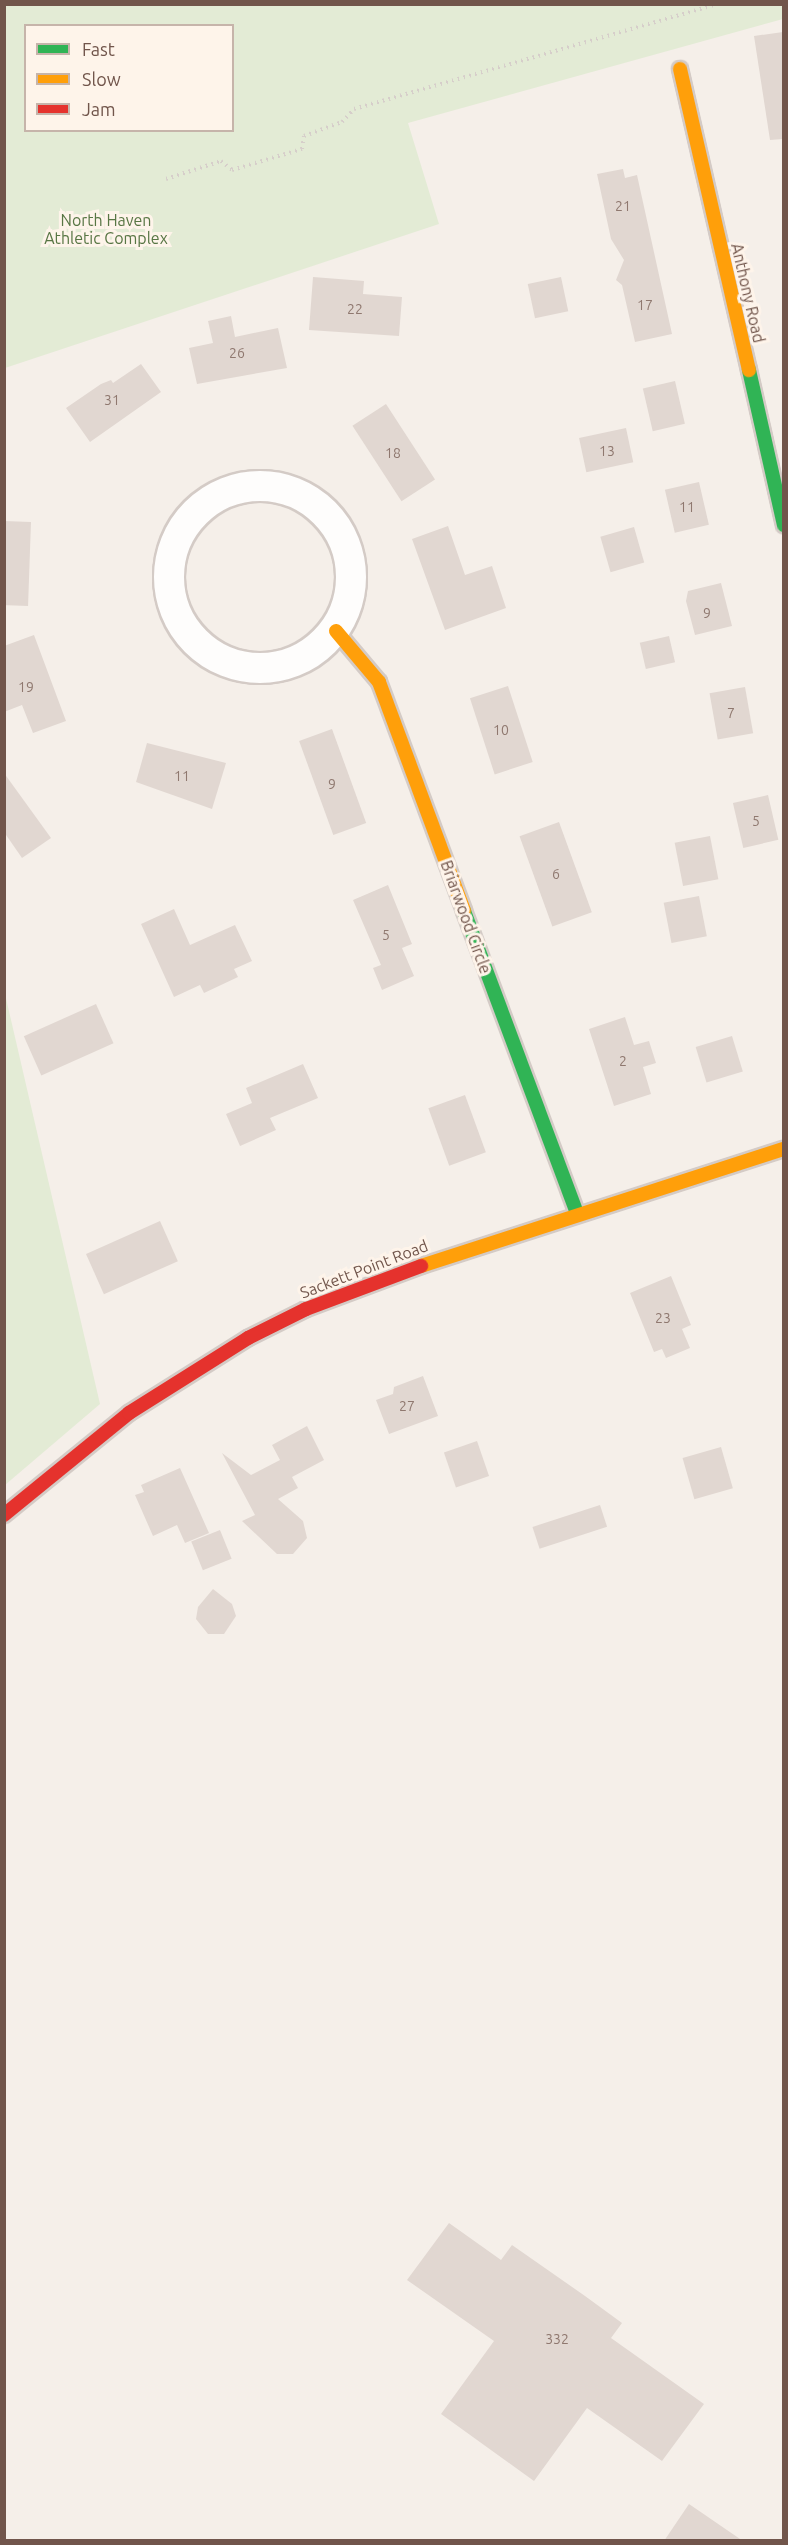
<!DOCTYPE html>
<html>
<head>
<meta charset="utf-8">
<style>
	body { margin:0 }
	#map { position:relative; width:788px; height:2545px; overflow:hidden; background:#f5efe9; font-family:Ubuntu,sans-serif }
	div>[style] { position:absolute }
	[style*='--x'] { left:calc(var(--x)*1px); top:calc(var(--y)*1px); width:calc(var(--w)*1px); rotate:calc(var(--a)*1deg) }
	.green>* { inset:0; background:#e3ebd5 }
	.building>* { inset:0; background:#e1d7d1; transform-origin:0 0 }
	.path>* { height:4px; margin-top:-2px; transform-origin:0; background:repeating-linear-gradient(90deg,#d6ceca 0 1.5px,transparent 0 6px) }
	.roads { filter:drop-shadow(2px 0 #d4cbc6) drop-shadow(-2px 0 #d4cbc6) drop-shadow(0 2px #d4cbc6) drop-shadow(0 -2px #d4cbc6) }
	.street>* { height:30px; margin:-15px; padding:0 15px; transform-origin:15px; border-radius:15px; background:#fefdfc }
	.street>.ring { margin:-15px; padding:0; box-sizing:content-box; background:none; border:30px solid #fefdfc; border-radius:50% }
	.fast>* { height:14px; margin:-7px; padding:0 7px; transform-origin:7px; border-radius:7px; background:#30b455 }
	.slow>* { height:14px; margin:-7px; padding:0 7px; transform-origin:7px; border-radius:7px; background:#ff9f0a }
	.jam>* { height:14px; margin:-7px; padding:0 7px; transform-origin:7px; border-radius:7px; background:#e5322d }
	span { translate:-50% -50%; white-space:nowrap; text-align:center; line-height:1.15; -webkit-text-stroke:6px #fef4ea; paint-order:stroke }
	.number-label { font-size:14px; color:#8f786f }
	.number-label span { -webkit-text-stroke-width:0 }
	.park-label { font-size:16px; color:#587644 }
	.street-label { font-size:16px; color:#71554b }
	.frame { position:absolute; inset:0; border:6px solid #71554b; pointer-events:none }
	.legend { position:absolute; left:24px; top:24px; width:210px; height:108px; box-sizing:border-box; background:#fef4ea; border:2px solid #c6b4aa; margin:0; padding:8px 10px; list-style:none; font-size:18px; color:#71554b }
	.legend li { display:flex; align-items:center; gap:12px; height:30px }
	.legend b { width:30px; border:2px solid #c6b4aa }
</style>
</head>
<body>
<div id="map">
	<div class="green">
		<div style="clip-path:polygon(evenodd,783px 4px,783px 19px,408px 123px,439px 224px,5px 368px,5px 5px,783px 4px,26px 26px,232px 26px,232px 130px,26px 130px,26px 26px)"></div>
		<div style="clip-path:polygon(5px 994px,100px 1404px,5px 1485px,4px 1485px)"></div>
	</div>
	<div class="building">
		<div style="clip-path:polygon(783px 32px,783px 139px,770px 140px,754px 36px)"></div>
		<div style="clip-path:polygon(623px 169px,625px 178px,637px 175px,672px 334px,635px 342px,622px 285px,616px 280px,624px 260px,611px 239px,597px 174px)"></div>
		<div style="clip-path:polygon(313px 277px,364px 281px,363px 294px,402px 297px,399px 336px,309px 330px)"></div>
		<div style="left:561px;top:277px;width:35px;height:34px;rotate:78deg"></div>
		<div style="clip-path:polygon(231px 316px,235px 337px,278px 328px,287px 368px,197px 384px,189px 348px,213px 343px,208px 321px)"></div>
		<div style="clip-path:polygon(141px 364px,161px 392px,90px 442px,66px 408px,101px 384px,111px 380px,113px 383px)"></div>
		<div style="left:675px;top:381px;width:44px;height:33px;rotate:77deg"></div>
		<div style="left:386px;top:404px;width:90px;height:40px;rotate:57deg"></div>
		<div style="left:626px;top:428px;width:35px;height:48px;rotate:78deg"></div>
		<div style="left:699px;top:482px;width:44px;height:35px;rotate:77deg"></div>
		<div style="left:4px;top:521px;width:27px;height:84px;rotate:2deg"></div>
		<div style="clip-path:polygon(448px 526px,465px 575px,492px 566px,506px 608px,445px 630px,412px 539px)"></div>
		<div style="left:634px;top:527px;width:37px;height:35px;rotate:74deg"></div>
		<div style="clip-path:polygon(721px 583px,732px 626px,695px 635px,686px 601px,688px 591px)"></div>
		<div style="clip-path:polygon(34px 635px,66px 721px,33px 733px,22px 705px,4px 712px,4px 646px)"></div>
		<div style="left:669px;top:636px;width:27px;height:30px;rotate:77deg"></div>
		<div style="left:508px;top:686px;width:80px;height:40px;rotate:72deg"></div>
		<div style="left:745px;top:687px;width:47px;height:36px;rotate:80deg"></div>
		<div style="left:332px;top:729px;width:100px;height:35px;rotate:70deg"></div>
		<div style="clip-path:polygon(147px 743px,226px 763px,212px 809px,136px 782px)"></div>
		<div style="clip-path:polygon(4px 773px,51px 838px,22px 858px,4px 832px)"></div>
		<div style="left:768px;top:795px;width:46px;height:36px;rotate:77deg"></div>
		<div style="left:559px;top:822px;width:96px;height:42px;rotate:70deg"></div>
		<div style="left:710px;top:836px;width:44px;height:36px;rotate:79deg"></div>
		<div style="clip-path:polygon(388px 885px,412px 944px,402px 948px,414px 976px,382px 990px,373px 968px,381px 965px,353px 900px)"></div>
		<div style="left:699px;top:896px;width:41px;height:36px;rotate:79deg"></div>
		<div style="clip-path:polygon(174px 909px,190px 945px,235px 925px,252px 961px,234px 969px,238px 977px,204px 993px,200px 985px,174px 997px,141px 924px)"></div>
		<div style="left:96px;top:1004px;width:43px;height:79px;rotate:66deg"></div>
		<div style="clip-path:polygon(625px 1017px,634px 1045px,649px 1041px,656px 1063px,643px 1067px,651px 1094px,614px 1106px,589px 1029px)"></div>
		<div style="left:732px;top:1036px;width:37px;height:38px;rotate:73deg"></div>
		<div style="clip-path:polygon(303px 1064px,318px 1098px,270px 1118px,276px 1130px,240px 1146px,226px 1114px,252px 1103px,246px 1088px)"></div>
		<div style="left:465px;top:1095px;width:61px;height:39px;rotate:70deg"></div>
		<div style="left:160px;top:1221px;width:44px;height:81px;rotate:66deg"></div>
		<div style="clip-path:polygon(671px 1276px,691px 1325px,682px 1329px,690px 1348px,666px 1358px,662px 1349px,654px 1352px,630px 1293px)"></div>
		<div style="clip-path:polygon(423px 1376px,438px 1416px,389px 1434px,376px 1400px,393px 1394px,394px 1387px)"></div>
		<div style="clip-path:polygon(307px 1426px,324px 1460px,292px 1477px,298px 1488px,278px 1499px,303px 1521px,307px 1538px,293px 1554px,277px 1554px,242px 1521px,255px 1515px,222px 1453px,251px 1475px,280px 1460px,272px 1445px)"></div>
		<div style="left:477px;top:1441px;width:37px;height:35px;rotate:71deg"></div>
		<div style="left:721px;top:1447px;width:43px;height:40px;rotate:74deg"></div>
		<div style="clip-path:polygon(180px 1468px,209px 1533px,185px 1543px,177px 1525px,153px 1536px,135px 1495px,144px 1492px,141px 1485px)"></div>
		<div style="left:600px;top:1505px;width:23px;height:71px;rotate:72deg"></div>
		<div style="left:220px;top:1530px;width:31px;height:31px;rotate:68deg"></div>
		<div style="clip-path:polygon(213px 1589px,232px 1604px,236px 1616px,224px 1634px,208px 1634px,196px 1619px,198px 1607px)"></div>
		<div style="clip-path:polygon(449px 2223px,501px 2260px,512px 2245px,585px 2296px,622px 2323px,611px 2338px,704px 2404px,662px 2461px,587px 2408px,534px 2481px,441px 2414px,494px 2341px,407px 2280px)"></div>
		<div style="clip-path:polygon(689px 2504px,743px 2541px,664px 2541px)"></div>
	</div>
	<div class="path">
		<div style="--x:166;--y:179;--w:58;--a:-18.1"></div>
		<div style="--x:221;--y:161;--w:14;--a:39"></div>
		<div style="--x:232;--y:170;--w:73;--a:-16.7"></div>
		<div style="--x:302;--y:149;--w:13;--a:-81"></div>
		<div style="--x:304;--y:136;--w:40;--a:-20.2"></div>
		<div style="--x:342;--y:122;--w:18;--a:-47"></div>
		<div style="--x:354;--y:109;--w:378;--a:-16.1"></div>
	</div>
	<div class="roads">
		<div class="street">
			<div class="ring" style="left:169px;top:486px;width:152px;height:152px"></div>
		</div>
		<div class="fast">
			<div style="--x:749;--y:370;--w:159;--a:77.3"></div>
			<div style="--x:464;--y:911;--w:323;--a:69.5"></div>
		</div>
		<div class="slow">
			<div style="--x:680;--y:69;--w:309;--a:77.1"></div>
			<div style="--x:336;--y:631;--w:67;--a:49.9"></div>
			<div style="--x:379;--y:682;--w:244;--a:69.6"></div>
			<div style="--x:421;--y:1266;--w:381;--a:-17.9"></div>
		</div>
		<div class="jam">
			<div style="--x:4;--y:1515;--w:161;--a:-39.2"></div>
			<div style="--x:129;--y:1413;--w:141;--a:-32.2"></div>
			<div style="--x:248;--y:1338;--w:65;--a:-26.6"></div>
			<div style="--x:306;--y:1309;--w:123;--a:-20.5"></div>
		</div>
	</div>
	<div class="number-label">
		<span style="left:623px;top:206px">21</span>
		<span style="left:645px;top:305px">17</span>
		<span style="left:355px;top:309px">22</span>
		<span style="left:237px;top:353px">26</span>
		<span style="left:112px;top:400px">31</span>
		<span style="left:607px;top:451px">13</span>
		<span style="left:393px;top:453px">18</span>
		<span style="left:687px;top:507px">11</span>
		<span style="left:707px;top:613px">9</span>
		<span style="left:26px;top:687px">19</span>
		<span style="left:731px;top:713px">7</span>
		<span style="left:501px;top:730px">10</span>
		<span style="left:182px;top:776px">11</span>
		<span style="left:332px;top:784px">9</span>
		<span style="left:756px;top:821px">5</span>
		<span style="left:556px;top:874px">6</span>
		<span style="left:386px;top:935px">5</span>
		<span style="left:623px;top:1061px">2</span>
		<span style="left:663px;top:1318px">23</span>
		<span style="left:407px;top:1406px">27</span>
		<span style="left:557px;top:2339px">332</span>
	</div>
	<div class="park-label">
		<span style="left:106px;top:229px">North Haven<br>Athletic Complex</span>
	</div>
	<div class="street-label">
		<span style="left:748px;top:293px;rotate:77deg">Anthony Road</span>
		<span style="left:466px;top:917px;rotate:70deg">Briarwood Circle</span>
		<span style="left:364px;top:1269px;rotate:-21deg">Sackett Point Road</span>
	</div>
	<div class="frame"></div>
	<ul class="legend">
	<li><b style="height:8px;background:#30b455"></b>Fast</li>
	<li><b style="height:8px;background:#ff9f0a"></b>Slow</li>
	<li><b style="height:8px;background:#e5322d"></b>Jam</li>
	</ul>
</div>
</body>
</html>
